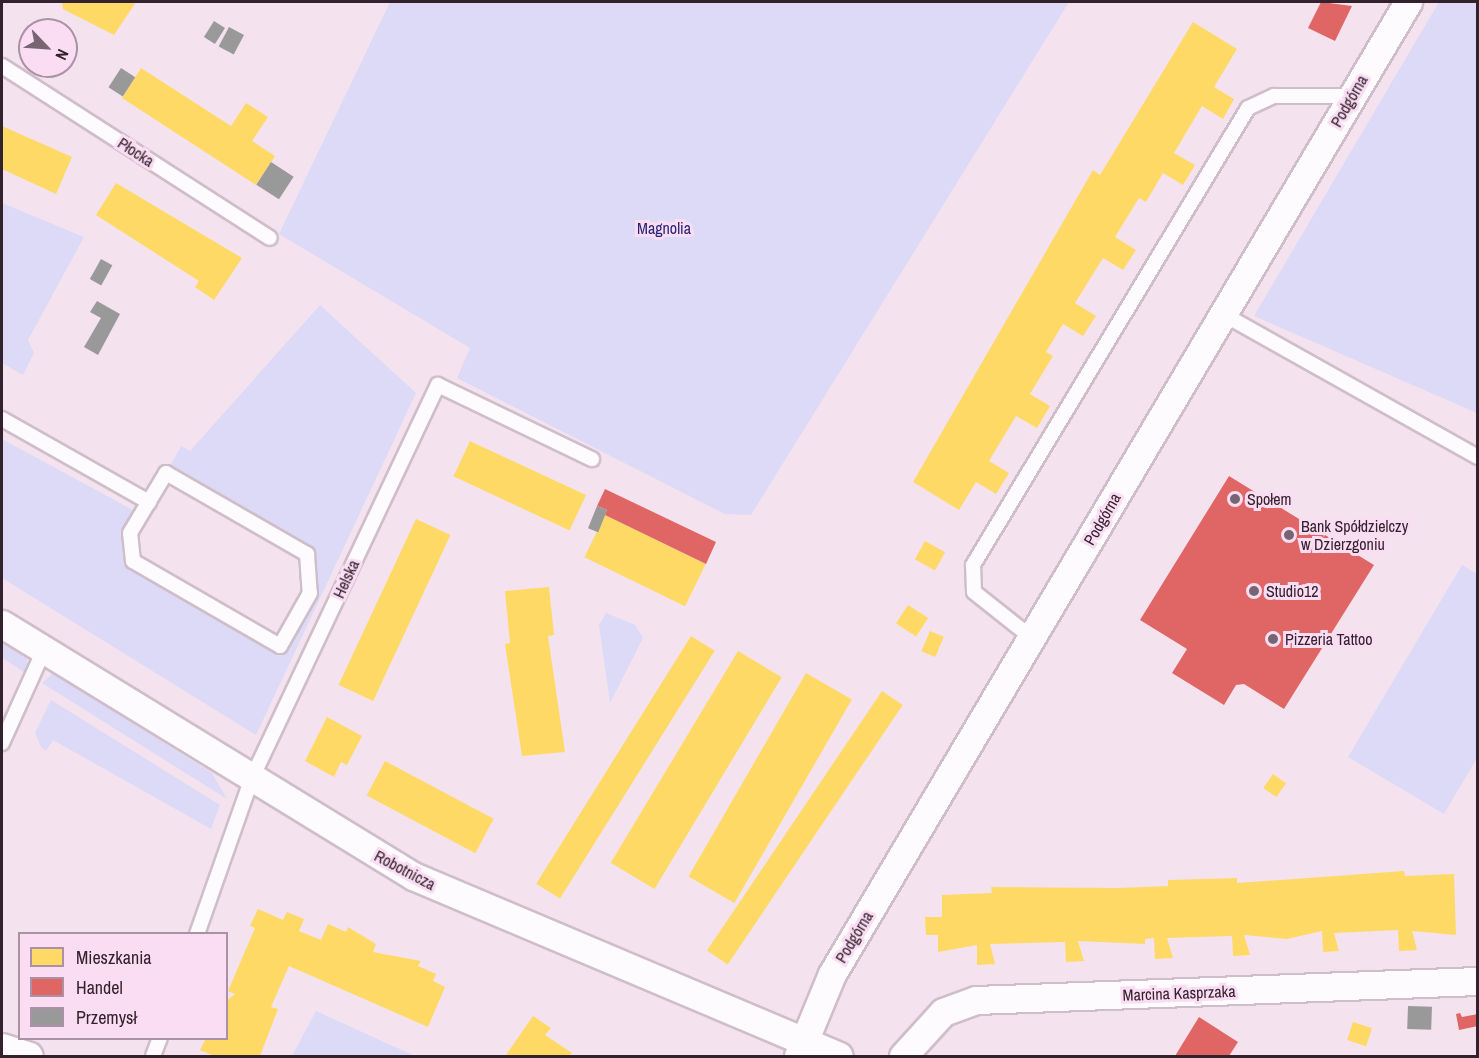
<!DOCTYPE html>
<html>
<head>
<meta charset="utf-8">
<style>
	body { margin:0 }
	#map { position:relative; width:1479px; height:1058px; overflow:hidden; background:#f4e3ef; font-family:"Archivo Narrow",sans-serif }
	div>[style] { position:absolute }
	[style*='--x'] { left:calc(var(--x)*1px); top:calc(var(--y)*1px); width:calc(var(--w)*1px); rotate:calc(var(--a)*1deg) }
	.green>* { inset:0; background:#dcdaf6 }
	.homes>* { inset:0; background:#ffd966; transform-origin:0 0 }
	.shops>* { inset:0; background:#e06666 }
	.industry>* { inset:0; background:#999; transform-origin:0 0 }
	.roads { filter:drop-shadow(2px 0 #cfbeca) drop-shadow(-2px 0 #cfbeca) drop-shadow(0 2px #cfbeca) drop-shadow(0 -2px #cfbeca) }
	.service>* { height:14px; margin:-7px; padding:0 7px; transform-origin:7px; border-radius:7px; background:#fdfbfd }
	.minor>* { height:27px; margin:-13.5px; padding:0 13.5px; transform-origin:13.5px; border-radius:13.5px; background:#fdfbfd }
	.dots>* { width:16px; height:16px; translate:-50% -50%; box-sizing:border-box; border:3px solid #faddf2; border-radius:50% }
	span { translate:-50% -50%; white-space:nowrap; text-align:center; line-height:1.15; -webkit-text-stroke:6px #faddf2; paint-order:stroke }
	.street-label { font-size:16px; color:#33212e }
	.park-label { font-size:16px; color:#252479 }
	.poi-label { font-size:16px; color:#33212e }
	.left { translate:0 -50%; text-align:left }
	.frame { position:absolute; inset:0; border:3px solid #33212e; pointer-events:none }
	.legend { position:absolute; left:18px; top:932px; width:210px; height:108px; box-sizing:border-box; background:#faddf2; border:2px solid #aa92a4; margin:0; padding:8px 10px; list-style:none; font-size:18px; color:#33212e }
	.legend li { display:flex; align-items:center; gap:12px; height:30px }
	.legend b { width:30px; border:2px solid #aa92a4 }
	.north { position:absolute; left:18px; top:18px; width:60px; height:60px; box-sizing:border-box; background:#faddf2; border:2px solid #aa92a4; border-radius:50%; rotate:115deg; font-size:16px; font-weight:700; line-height:24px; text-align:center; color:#33212e }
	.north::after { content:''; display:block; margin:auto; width:21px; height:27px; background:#776572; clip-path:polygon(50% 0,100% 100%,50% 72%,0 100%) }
</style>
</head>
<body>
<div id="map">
	<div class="green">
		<div style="clip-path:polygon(390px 2px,1069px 2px,751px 515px,725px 514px,457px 378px,470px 348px,279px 234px)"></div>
		<div style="clip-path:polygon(1439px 2px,1477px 2px,1477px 413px,1254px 316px)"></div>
		<div style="clip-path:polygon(2px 203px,84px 237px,28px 340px,34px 353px,23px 375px,2px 363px)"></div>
		<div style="clip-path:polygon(320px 305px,416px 393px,256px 735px,2px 578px,2px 439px,142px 515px,130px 533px,133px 561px,279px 646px,310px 593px,307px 554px,166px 473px,181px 446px,190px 451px)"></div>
		<div style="clip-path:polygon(1462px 565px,1477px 574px,1477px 758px,1444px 814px,1348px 757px)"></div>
		<div style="clip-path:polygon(606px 613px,635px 625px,643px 638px,610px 703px,599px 625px)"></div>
		<div style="clip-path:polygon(2px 640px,27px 656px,27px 674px,2px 658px)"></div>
		<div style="clip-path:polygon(53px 673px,212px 773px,227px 799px,42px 683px)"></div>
		<div style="clip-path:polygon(51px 700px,220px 805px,211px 829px,53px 740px,46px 751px,41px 747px,35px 733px)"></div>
		<div style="clip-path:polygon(316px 1011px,415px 1056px,292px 1056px)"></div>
	</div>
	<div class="homes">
		<div style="clip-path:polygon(62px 2px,136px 2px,114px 35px,63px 9px)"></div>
		<div style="clip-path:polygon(1193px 22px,1237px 49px,1214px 87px,1234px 99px,1223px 119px,1202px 106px,1174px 153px,1195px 165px,1183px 185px,1163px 173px,1146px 202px,1139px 198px,1115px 237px,1136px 250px,1123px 270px,1103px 258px,1075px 303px,1096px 316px,1083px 336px,1063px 324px,1046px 352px,1053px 356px,1030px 394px,1050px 406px,1037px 428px,1016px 416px,989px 461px,1009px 473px,996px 494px,976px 482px,959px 510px,913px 482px,1093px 170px,1100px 175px)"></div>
		<div style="clip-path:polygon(141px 68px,231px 126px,246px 103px,268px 117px,252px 141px,275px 156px,256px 185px,122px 98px)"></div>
		<div style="clip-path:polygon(2px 126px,72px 157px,56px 194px,2px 169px)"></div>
		<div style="clip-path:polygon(116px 183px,242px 258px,214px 300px,195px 287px,199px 281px,96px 215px)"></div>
		<div style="left:470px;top:441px;width:128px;height:39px;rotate:25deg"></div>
		<div style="left:605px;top:515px;width:112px;height:47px;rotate:26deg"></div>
		<div style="left:416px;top:519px;width:38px;height:183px;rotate:25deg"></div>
		<div style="left:925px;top:541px;width:23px;height:21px;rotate:29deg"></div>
		<div style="clip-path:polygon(549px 587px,554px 635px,548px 636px,565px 752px,522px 756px,505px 644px,510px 643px,505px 591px)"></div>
		<div style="left:908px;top:605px;width:24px;height:22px;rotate:33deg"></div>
		<div style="left:930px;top:631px;width:15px;height:22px;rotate:23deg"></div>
		<div style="left:691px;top:636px;width:28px;height:292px;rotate:32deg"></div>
		<div style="left:738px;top:651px;width:51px;height:247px;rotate:31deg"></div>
		<div style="left:806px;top:673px;width:53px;height:235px;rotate:30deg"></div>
		<div style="left:882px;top:691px;width:25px;height:313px;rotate:34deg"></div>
		<div style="clip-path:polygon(327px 717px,362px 736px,347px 765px,341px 762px,334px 777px,305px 761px)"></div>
		<div style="left:385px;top:761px;width:123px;height:39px;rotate:28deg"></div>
		<div style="left:1273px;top:774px;width:16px;height:17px;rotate:35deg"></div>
		<div style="clip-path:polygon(1404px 871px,1405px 876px,1454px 874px,1456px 935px,1412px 931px,1417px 950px,1399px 951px,1398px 930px,1334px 933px,1339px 951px,1323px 952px,1322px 931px,1287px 939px,1244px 935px,1250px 955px,1233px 956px,1232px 936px,1167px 938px,1173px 958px,1155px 959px,1154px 938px,1145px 939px,1145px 944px,1078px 941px,1084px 961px,1066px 962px,1065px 942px,990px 944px,995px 964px,977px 965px,977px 945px,938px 952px,938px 935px,926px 935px,925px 917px,942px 917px,942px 895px,992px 893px,991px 887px,1119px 888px,1168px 886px,1168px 880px,1237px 878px,1237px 883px)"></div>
		<div style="clip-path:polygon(258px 909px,283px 920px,287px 912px,304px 919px,299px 931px,321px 940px,328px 924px,346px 932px,348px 927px,376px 944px,373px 952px,421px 961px,418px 966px,436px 974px,433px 981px,445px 987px,428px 1027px,289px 966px,271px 1007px,278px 1009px,260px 1056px,214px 1056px,200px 1050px,206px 1038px,226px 1038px,226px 1001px,235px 994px,228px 991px,255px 928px,250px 926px)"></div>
		<div style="clip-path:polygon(533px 1016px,551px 1028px,545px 1035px,572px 1053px,569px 1056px,498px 1056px,506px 1055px)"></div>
		<div style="left:1353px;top:1022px;width:20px;height:19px;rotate:18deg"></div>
	</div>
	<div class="shops">
		<div style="clip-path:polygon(1321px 2px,1352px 6px,1335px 41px,1308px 28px)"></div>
		<div style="clip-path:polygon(1229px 476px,1374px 565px,1284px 709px,1244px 684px,1236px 685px,1224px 705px,1172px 673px,1187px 649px,1140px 620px)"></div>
		<div style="clip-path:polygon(605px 489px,716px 542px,706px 564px,605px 515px,607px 510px,597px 506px)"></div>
		<div style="clip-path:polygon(1460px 1013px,1462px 1017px,1478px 1014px,1478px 1026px,1459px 1030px,1456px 1014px)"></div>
		<div style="clip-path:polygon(1199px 1017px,1238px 1042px,1229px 1056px,1175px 1056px)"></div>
	</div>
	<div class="industry">
		<div style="left:214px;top:21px;width:13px;height:19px;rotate:32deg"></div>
		<div style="left:229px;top:27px;width:17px;height:22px;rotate:28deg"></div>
		<div style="left:121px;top:68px;width:17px;height:23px;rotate:33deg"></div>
		<div style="left:271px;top:162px;width:27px;height:27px;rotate:33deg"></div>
		<div style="left:101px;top:259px;width:13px;height:23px;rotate:29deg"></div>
		<div style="clip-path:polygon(97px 301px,120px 314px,98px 355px,84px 347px,101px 318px,90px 312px)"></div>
		<div style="left:597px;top:506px;width:11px;height:24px;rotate:22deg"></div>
		<div style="left:1408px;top:1006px;width:24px;height:23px;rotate:2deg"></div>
	</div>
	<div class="roads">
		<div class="service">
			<div style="--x:2;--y:66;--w:318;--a:32.7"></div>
			<div style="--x:1223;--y:314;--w:292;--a:29.3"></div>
			<div style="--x:2;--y:419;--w:169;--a:29.5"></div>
			<div style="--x:166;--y:473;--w:163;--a:29.9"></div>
			<div style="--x:307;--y:554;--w:39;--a:86"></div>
			<div style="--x:310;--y:593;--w:61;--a:119.5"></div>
			<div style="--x:280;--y:646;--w:170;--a:-150"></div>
			<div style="--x:133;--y:561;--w:28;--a:-96"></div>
			<div style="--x:130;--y:533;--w:70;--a:-59"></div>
			<div style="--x:1032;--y:638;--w:74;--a:-141.6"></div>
			<div style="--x:974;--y:592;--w:27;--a:-92"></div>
			<div style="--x:973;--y:565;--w:533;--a:-58.96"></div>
			<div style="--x:1248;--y:108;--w:29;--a:-25"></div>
			<div style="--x:1274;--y:96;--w:78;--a:0"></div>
			<div style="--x:2;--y:743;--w:102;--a:-65.7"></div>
			<div style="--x:197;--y:934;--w:165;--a:-70.6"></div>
			<div style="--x:252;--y:778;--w:435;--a:-64.7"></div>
			<div style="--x:438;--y:385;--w:171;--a:25.7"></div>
			<div style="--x:153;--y:1056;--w:19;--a:-69"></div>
		</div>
		<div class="minor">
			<div style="--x:2;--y:624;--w:482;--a:31.5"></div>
			<div style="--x:413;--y:876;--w:462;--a:22.9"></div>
			<div style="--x:2;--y:1047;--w:28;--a:18"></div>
			<div style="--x:798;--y:1056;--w:89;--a:-67.5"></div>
			<div style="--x:832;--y:974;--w:1130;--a:-59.35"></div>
			<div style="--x:903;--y:1056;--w:59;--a:-47.7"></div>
			<div style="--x:943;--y:1012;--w:35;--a:-20"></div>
			<div style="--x:976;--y:1000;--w:502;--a:-2.17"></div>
		</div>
	</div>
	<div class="dots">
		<div style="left:1235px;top:499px;background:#776572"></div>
		<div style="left:1289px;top:535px;background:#776572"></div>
		<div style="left:1254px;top:591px;background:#776572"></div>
		<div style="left:1273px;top:639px;background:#776572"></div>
	</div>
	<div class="street-label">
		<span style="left:1349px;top:101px;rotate:-60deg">Podgórna</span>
		<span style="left:136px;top:152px;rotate:33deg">Płocka</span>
		<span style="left:1102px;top:519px;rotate:-60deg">Podgórna</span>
		<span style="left:346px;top:579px;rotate:-65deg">Helska</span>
		<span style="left:405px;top:870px;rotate:28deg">Robotnicza</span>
		<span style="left:854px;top:937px;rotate:-59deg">Podgórna</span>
		<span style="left:1179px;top:993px;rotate:-2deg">Marcina Kasprzaka</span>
	</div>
	<div class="park-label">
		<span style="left:664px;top:228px">Magnolia</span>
	</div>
	<div class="poi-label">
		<span class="left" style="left:1247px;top:499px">Społem</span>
		<span class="left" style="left:1301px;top:535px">Bank Spółdzielczy<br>w Dzierzgoniu</span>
		<span class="left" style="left:1266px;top:591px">Studio12</span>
		<span class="left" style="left:1285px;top:639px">Pizzeria Tattoo</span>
	</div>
	<div class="frame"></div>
	<ul class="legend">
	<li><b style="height:16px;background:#ffd966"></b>Mieszkania</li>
	<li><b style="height:16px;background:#e06666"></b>Handel</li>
	<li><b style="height:16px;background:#999"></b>Przemysł</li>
	</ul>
	<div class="north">N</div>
</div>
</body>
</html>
